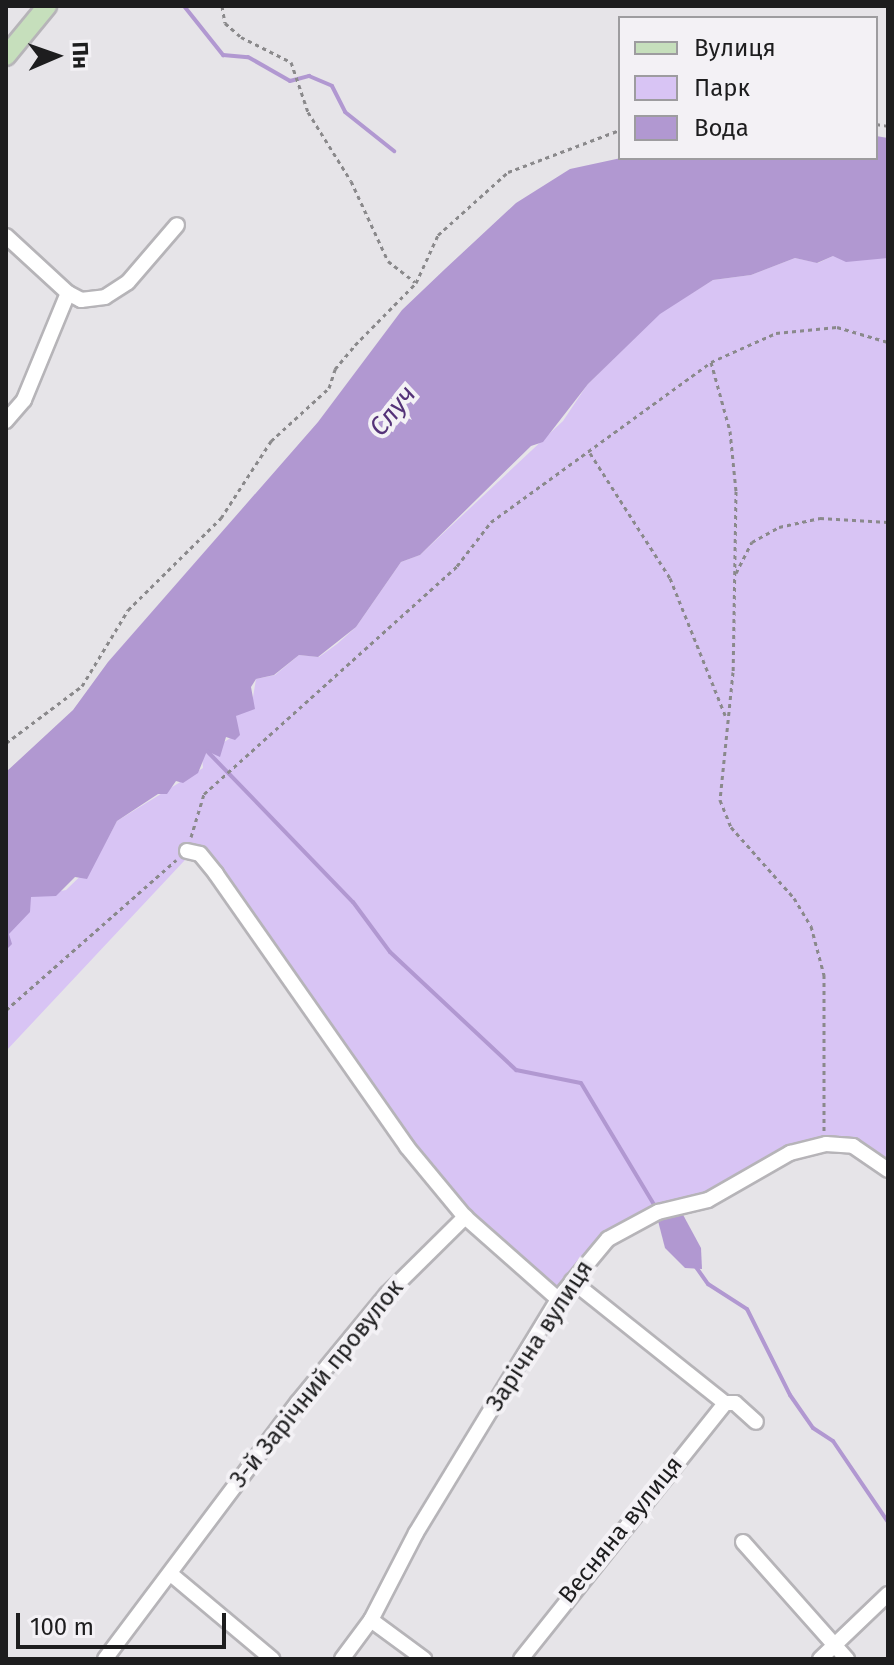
<!DOCTYPE html>
<html>
<head>
<meta charset="utf-8">
<style>
	body { margin:0 }
	#map { position:relative; width:894px; height:1665px; overflow:hidden; background:#e6e4e8; font-family:"Fira Sans",sans-serif }
	div>[style] { position:absolute }
	[style*='--x'] { left:calc(var(--x)*1px); top:calc(var(--y)*1px); width:calc(var(--w)*1px); rotate:calc(var(--a)*1deg) }
	.green>* { inset:0; background:#d8c4f4 }
	.water>* { inset:0; background:#b198d1 }
	.stream>* { height:4px; margin:-2px; padding:0 2px; transform-origin:2px; border-radius:2px; background:#b198d1 }
	.path>* { height:3px; margin-top:-1.5px; transform-origin:0; background:repeating-linear-gradient(90deg,#8a898b 0 4px,transparent 0 8px) }
	.roads { filter:drop-shadow(2px 0 #b6b4b8) drop-shadow(-2px 0 #b6b4b8) drop-shadow(0 2px #b6b4b8) drop-shadow(0 -2px #b6b4b8) }
	.minor>* { height:14px; margin:-7px; padding:0 7px; transform-origin:7px; border-radius:7px; background:#fff }
	.major>* { height:18px; margin:-9px; padding:0 9px; transform-origin:9px; border-radius:9px; background:#c6dfbc }
	span { translate:-50% -50%; white-space:nowrap; text-align:center; line-height:1.15; -webkit-text-stroke:8px #f3f1f5; paint-order:stroke }
	.street-label { font-size:24px; color:#1d1d1e }
	.water-label { font-size:26px; color:#543278; font-style:italic }
	.frame { position:absolute; inset:0; border:8px solid #1d1d1e; pointer-events:none }
	.legend { position:absolute; left:618px; top:16px; width:260px; height:144px; box-sizing:border-box; background:#f3f1f5; border:2px solid #9d9c9f; margin:0; padding:10px 14px; list-style:none; font-size:24px; color:#1d1d1e }
	.legend li { display:flex; align-items:center; gap:16px; height:40px }
	.legend b { width:40px; border:2px solid #9d9c9f }
	.north { position:absolute; left:16px; top:16px; width:80px; height:80px; -webkit-text-stroke:6px #f3f1f5; paint-order:stroke; rotate:88deg; font-size:22px; font-weight:700; line-height:32px; text-align:center; color:#1d1d1e }
	.north::after { content:''; display:block; margin:auto; width:28px; height:36px; background:#1d1d1e; clip-path:polygon(50% 0,100% 100%,50% 72%,0 100%) }
	.scale { position:absolute; left:16px; top:1613px; width:210px; height:36px; box-sizing:border-box; border:4px solid #1d1d1e; border-top:0; padding-left:10px; font-size:24px; line-height:28px; white-space:nowrap; color:#1d1d1e; -webkit-text-stroke:6px #f3f1f5; paint-order:stroke }
</style>
</head>
<body>
<div id="map">
	<div class="green">
		<div style="clip-path:polygon(833px 256px,888px 258px,888px 1170px,826px 1144px,708px 1200px,628px 1225px,558px 1299px,465px 1217px,199px 845px,6px 1051px,8px 935px,31px 897px,66px 890px,95px 862px,117px 821px,203px 768px,202px 756px,232px 737px,236px 716px,252px 703px,256px 679px,275px 675px,299px 655px,319px 657px,337px 644px,356px 627px,401px 562px,420px 555px,563px 421px,587px 385px,660px 313px,713px 280px,751px 275px,795px 258px,818px 263px)"></div>
	</div>
	<div class="water">
		<div style="clip-path:polygon(876px 136px,888px 138px,888px 258px,846px 262px,833px 256px,817px 263px,795px 258px,751px 275px,713px 280px,660px 314px,588px 384px,543px 442px,531px 446px,420px 555px,401px 562px,356px 627px,318px 657px,299px 655px,274px 675px,256px 679px,251px 687px,255px 709px,236px 716px,240px 735px,235px 740px,226px 737px,220px 757px,207px 751px,198px 773px,183px 783px,176px 781px,167px 794px,158px 794px,117px 821px,87px 879px,75px 877px,56px 896px,31px 897px,30px 912px,9px 934px,12px 944px,6px 950px,6px 772px,73px 710px,108px 662px,318px 422px,402px 310px,445px 269px,516px 203px,570px 169px,621px 158px,876px 158px)"></div>
		<div style="clip-path:polygon(681px 1211px,701px 1248px,702px 1269px,685px 1268px,665px 1248px,657px 1217px)"></div>
	</div>
	<div class="stream">
		<div style="--x:184;--y:6;--w:63;--a:51.5"></div>
		<div style="--x:223;--y:55;--w:25;--a:5"></div>
		<div style="--x:248;--y:57;--w:48;--a:29.7"></div>
		<div style="--x:290;--y:81;--w:20;--a:-15"></div>
		<div style="--x:309;--y:76;--w:25;--a:23"></div>
		<div style="--x:332;--y:86;--w:29;--a:63"></div>
		<div style="--x:345;--y:112;--w:63;--a:38.5"></div>
		<div style="--x:207;--y:751;--w:210;--a:46"></div>
		<div style="--x:353;--y:902;--w:62;--a:53.5"></div>
		<div style="--x:390;--y:952;--w:173;--a:43.1"></div>
		<div style="--x:516;--y:1070;--w:66;--a:11.3"></div>
		<div style="--x:581;--y:1083;--w:144;--a:59"></div>
		<div style="--x:696;--y:1267;--w:21;--a:55"></div>
		<div style="--x:708;--y:1284;--w:46;--a:32.7"></div>
		<div style="--x:747;--y:1309;--w:96;--a:63.4"></div>
		<div style="--x:790;--y:1395;--w:40;--a:55.1"></div>
		<div style="--x:813;--y:1428;--w:24;--a:33"></div>
		<div style="--x:833;--y:1441;--w:98;--a:55.8"></div>
	</div>
	<div class="path">
		<div style="--x:222;--y:6;--w:17;--a:80"></div>
		<div style="--x:225;--y:23;--w:21;--a:41"></div>
		<div style="--x:241;--y:37;--w:56;--a:26.6"></div>
		<div style="--x:291;--y:62;--w:53;--a:71.2"></div>
		<div style="--x:308;--y:112;--w:81;--a:58.1"></div>
		<div style="--x:351;--y:181;--w:88;--a:65.2"></div>
		<div style="--x:388;--y:261;--w:34;--a:38"></div>
		<div style="--x:876;--y:124;--w:12;--a:9"></div>
		<div style="--x:711;--y:362;--w:72;--a:74.6"></div>
		<div style="--x:730;--y:431;--w:60;--a:84.3"></div>
		<div style="--x:736;--y:491;--w:181;--a:90.9"></div>
		<div style="--x:733;--y:672;--w:129;--a:95.8"></div>
		<div style="--x:720;--y:800;--w:29;--a:68"></div>
		<div style="--x:731;--y:827;--w:95;--a:48.4"></div>
		<div style="--x:794;--y:898;--w:33;--a:59"></div>
		<div style="--x:811;--y:926;--w:51;--a:75.1"></div>
		<div style="--x:824;--y:975;--w:157;--a:90"></div>
		<div style="--x:590;--y:453;--w:148;--a:57.4"></div>
		<div style="--x:670;--y:578;--w:148;--a:68.1"></div>
		<div style="--x:736;--y:573;--w:35;--a:-63"></div>
		<div style="--x:752;--y:542;--w:31;--a:-29"></div>
		<div style="--x:779;--y:527;--w:42;--a:-12.4"></div>
		<div style="--x:820;--y:518;--w:68;--a:3.4"></div>
		<div style="--x:6;--y:743;--w:95;--a:-36.9"></div>
		<div style="--x:82;--y:686;--w:89;--a:-58.8"></div>
		<div style="--x:128;--y:610;--w:131;--a:-44.7"></div>
		<div style="--x:221;--y:518;--w:92;--a:-57"></div>
		<div style="--x:271;--y:441;--w:79;--a:-42.4"></div>
		<div style="--x:329;--y:388;--w:20;--a:-72"></div>
		<div style="--x:335;--y:369;--w:31;--a:-50"></div>
		<div style="--x:355;--y:345;--w:87;--a:-45.5"></div>
		<div style="--x:416;--y:283;--w:53;--a:-65.4"></div>
		<div style="--x:438;--y:235;--w:94;--a:-42"></div>
		<div style="--x:508;--y:172;--w:120;--a:-20.6"></div>
		<div style="--x:191;--y:837;--w:45;--a:-73.2"></div>
		<div style="--x:204;--y:794;--w:341;--a:-42"></div>
		<div style="--x:457;--y:566;--w:56;--a:-52.3"></div>
		<div style="--x:491;--y:522;--w:272;--a:-36"></div>
		<div style="--x:711;--y:362;--w:71;--a:-24"></div>
		<div style="--x:776;--y:333;--w:61;--a:-5.6"></div>
		<div style="--x:837;--y:327;--w:53;--a:16.4"></div>
		<div style="--x:6;--y:1010;--w:227;--a:-41.4"></div>
	</div>
	<div class="roads">
		<div class="minor">
			<div style="--x:6;--y:236;--w:84;--a:42.6"></div>
			<div style="--x:68;--y:293;--w:116;--a:112.4"></div>
			<div style="--x:24;--y:400;--w:28;--a:131"></div>
			<div style="--x:68;--y:293;--w:15;--a:28"></div>
			<div style="--x:81;--y:300;--w:24;--a:-7"></div>
			<div style="--x:105;--y:297;--w:27;--a:-33"></div>
			<div style="--x:128;--y:282;--w:75;--a:-49.3"></div>
			<div style="--x:187;--y:851;--w:13;--a:13"></div>
			<div style="--x:200;--y:854;--w:26;--a:51"></div>
			<div style="--x:216;--y:874;--w:333;--a:55"></div>
			<div style="--x:407;--y:1147;--w:91;--a:50.4"></div>
			<div style="--x:465;--y:1217;--w:124;--a:41.4"></div>
			<div style="--x:572;--y:1281;--w:196;--a:38.6"></div>
			<div style="--x:743;--y:1542;--w:157;--a:48.4"></div>
			<div style="--x:172;--y:1575;--w:131;--a:40"></div>
			<div style="--x:371;--y:1620;--w:66;--a:36.3"></div>
			<div style="--x:105;--y:1659;--w:321;--a:-53.1"></div>
			<div style="--x:298;--y:1402;--w:140;--a:-50.5"></div>
			<div style="--x:387;--y:1294;--w:110;--a:-44.6"></div>
			<div style="--x:342;--y:1659;--w:49;--a:-53.4"></div>
			<div style="--x:371;--y:1620;--w:98;--a:-62.7"></div>
			<div style="--x:416;--y:1533;--w:274;--a:-58.7"></div>
			<div style="--x:558;--y:1299;--w:78;--a:-50.2"></div>
			<div style="--x:608;--y:1239;--w:57;--a:-28.4"></div>
			<div style="--x:658;--y:1212;--w:51;--a:-13.5"></div>
			<div style="--x:708;--y:1200;--w:95;--a:-29.8"></div>
			<div style="--x:790;--y:1153;--w:37;--a:-14"></div>
			<div style="--x:826;--y:1144;--w:27;--a:4"></div>
			<div style="--x:853;--y:1146;--w:42;--a:34.4"></div>
			<div style="--x:521;--y:1659;--w:327;--a:-51.4"></div>
			<div style="--x:725;--y:1403;--w:10;--a:0"></div>
			<div style="--x:735;--y:1403;--w:28;--a:42"></div>
			<div style="--x:820;--y:1659;--w:94;--a:-43.7"></div>
		</div>
		<div class="major">
			<div style="--x:6;--y:56;--w:65;--a:-50.6"></div>
		</div>
	</div>
	<div class="street-label">
		<span style="left:540px;top:1336px;rotate:-57deg">Зарічна вулиця</span>
		<span style="left:317px;top:1384px;rotate:-51deg">3-й Зарічний провулок</span>
		<span style="left:621px;top:1530px;rotate:-51deg">Весняна вулиця</span>
	</div>
	<div class="water-label">
		<span style="left:393px;top:411px;rotate:-51deg">Случ</span>
	</div>
	<div class="frame"></div>
	<ul class="legend">
	<li><b style="height:10px;background:#c6dfbc"></b>Вулиця</li>
	<li><b style="height:22px;background:#d8c4f4"></b>Парк</li>
	<li><b style="height:22px;background:#b198d1"></b>Вода</li>
	</ul>
	<div class="north">Пн</div>
	<div class="scale">100 m</div>
</div>
</body>
</html>
